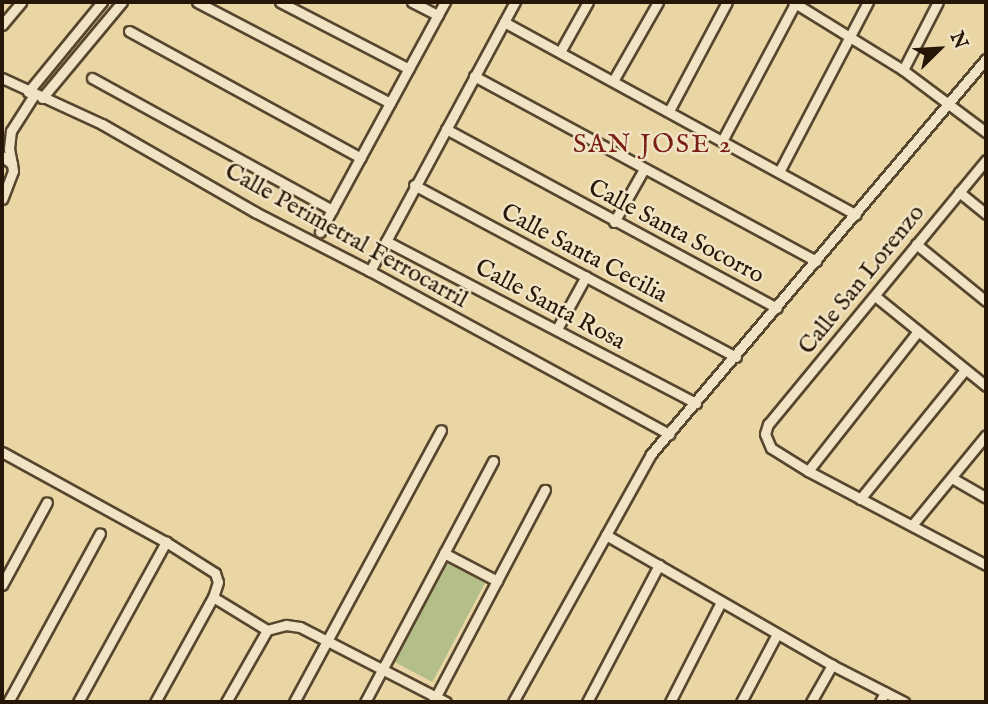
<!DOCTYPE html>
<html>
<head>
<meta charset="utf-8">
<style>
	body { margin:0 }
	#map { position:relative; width:988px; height:704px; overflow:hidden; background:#ead6a5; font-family:"IM FELL English",serif }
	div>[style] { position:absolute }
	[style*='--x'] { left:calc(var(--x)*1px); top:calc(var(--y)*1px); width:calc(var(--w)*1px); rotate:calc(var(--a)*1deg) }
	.green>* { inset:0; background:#b4be88; transform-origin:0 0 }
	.roads { filter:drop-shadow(2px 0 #57462e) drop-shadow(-2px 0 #57462e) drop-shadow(0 2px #57462e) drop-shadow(0 -2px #57462e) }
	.minor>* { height:9px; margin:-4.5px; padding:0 4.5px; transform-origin:4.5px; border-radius:4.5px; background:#f1e4c4 }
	span { translate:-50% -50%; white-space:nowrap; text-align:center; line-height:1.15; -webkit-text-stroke:5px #f1e4c4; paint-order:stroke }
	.street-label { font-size:24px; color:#261607 }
	.neighbourhood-label { font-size:26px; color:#7a1f14; letter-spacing:2px }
	.frame { position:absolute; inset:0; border:4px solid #261607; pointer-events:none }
	.north { position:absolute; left:904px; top:14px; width:70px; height:70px; -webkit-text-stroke:5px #f1e4c4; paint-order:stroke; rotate:66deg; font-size:19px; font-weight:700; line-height:28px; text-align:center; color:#261607 }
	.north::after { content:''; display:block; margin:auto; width:24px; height:32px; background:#261607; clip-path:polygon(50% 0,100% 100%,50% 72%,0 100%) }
</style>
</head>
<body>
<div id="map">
	<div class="green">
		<div style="left:447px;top:563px;width:43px;height:112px;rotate:28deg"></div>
	</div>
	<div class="roads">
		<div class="minor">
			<div style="--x:197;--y:2;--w:218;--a:27.6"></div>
			<div style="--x:280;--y:2;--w:145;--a:27.4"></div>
			<div style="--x:412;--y:2;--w:29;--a:27"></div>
			<div style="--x:793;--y:2;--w:129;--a:31.7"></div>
			<div style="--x:903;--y:70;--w:104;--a:36.8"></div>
			<div style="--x:504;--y:22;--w:401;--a:28.7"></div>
			<div style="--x:2;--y:25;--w:30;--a:-50"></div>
			<div style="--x:129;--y:31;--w:264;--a:28.7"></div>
			<div style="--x:560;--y:52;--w:57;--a:-60.8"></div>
			<div style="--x:903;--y:70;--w:76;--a:-62.8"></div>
			<div style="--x:474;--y:76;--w:389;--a:28.4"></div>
			<div style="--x:2;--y:78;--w:110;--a:24.7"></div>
			<div style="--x:102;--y:124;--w:177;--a:29.9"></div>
			<div style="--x:255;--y:212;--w:129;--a:27.2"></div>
			<div style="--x:370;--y:271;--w:341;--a:28.6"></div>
			<div style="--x:92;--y:78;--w:274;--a:28.8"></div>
			<div style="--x:613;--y:81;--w:91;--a:-60.3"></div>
			<div style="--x:28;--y:92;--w:117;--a:-50.6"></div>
			<div style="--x:42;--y:98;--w:125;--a:-50.2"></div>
			<div style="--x:669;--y:111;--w:123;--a:-62"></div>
			<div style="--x:446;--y:129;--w:376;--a:28.4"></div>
			<div style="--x:722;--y:141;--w:157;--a:-62"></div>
			<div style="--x:2;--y:156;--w:13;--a:39"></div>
			<div style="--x:12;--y:164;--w:7;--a:82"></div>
			<div style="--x:13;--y:171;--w:30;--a:111"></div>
			<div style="--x:986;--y:160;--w:342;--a:129.5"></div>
			<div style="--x:768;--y:424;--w:10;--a:107"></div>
			<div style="--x:765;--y:434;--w:15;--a:67"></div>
			<div style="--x:771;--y:448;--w:44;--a:31.9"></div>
			<div style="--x:808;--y:471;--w:201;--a:27.8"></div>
			<div style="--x:12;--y:164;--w:15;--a:-101"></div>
			<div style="--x:9;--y:149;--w:18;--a:-84"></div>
			<div style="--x:11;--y:131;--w:43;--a:-57.4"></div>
			<div style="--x:779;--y:172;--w:192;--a:-62.4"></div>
			<div style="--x:414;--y:185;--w:365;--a:28.1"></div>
			<div style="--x:959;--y:192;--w:35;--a:39"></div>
			<div style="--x:614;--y:222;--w:61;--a:-60.5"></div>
			<div style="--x:320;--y:232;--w:262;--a:-61.5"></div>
			<div style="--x:386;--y:241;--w:350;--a:27.6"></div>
			<div style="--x:916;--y:244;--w:90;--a:39.2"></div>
			<div style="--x:370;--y:271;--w:306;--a:-61.7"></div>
			<div style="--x:875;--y:296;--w:143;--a:39"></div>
			<div style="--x:557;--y:329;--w:60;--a:-61.3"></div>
			<div style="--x:2;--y:452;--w:187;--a:28.8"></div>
			<div style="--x:166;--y:542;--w:58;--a:32.3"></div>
			<div style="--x:215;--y:573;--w:9;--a:72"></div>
			<div style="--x:218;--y:582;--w:16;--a:108"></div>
			<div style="--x:213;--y:597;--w:120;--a:118.9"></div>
			<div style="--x:808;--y:471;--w:178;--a:-51.8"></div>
			<div style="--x:952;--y:478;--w:39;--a:30"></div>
			<div style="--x:860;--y:499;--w:166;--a:-50.9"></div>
			<div style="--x:913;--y:524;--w:115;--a:-50.6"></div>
			<div style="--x:606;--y:535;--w:261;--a:29.9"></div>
			<div style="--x:832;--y:665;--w:81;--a:27.2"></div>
			<div style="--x:444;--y:553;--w:60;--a:27.8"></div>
			<div style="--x:2;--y:585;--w:94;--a:-61.5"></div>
			<div style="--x:213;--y:597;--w:63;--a:31.4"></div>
			<div style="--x:267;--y:630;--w:20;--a:-15"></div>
			<div style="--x:286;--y:625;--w:14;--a:8"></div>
			<div style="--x:300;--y:627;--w:164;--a:27.2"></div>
			<div style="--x:8;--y:702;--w:192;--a:-61.4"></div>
			<div style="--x:78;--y:702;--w:183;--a:-61.2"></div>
			<div style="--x:226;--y:702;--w:83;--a:-60.3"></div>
			<div style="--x:294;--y:702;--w:309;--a:-61.6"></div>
			<div style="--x:365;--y:702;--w:273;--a:-62"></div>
			<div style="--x:433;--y:702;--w:240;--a:-62.2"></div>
			<div style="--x:513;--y:702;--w:284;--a:-60.9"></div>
			<div style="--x:651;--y:454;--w:518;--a:-49.7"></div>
			<div style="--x:587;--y:702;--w:155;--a:-62.3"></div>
			<div style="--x:670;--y:702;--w:112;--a:-63"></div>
			<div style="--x:741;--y:702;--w:77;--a:-62.1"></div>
			<div style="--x:811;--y:702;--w:43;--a:-60.4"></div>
			<div style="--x:880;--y:702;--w:11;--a:-63"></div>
		</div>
	</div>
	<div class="street-label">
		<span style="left:676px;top:232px;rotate:28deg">Calle Santa Socorro</span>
		<span style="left:346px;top:236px;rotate:29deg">Calle Perimetral Ferrocarril</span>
		<span style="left:584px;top:254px;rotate:28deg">Calle Santa Cecilia</span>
		<span style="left:862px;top:280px;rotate:-51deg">Calle San Lorenzo</span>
		<span style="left:550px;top:305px;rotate:28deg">Calle Santa Rosa</span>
	</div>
	<div class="neighbourhood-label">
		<span style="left:653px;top:145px">SAN JOSE 2</span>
	</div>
	<div class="frame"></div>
	<div class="north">N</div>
</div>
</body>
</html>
